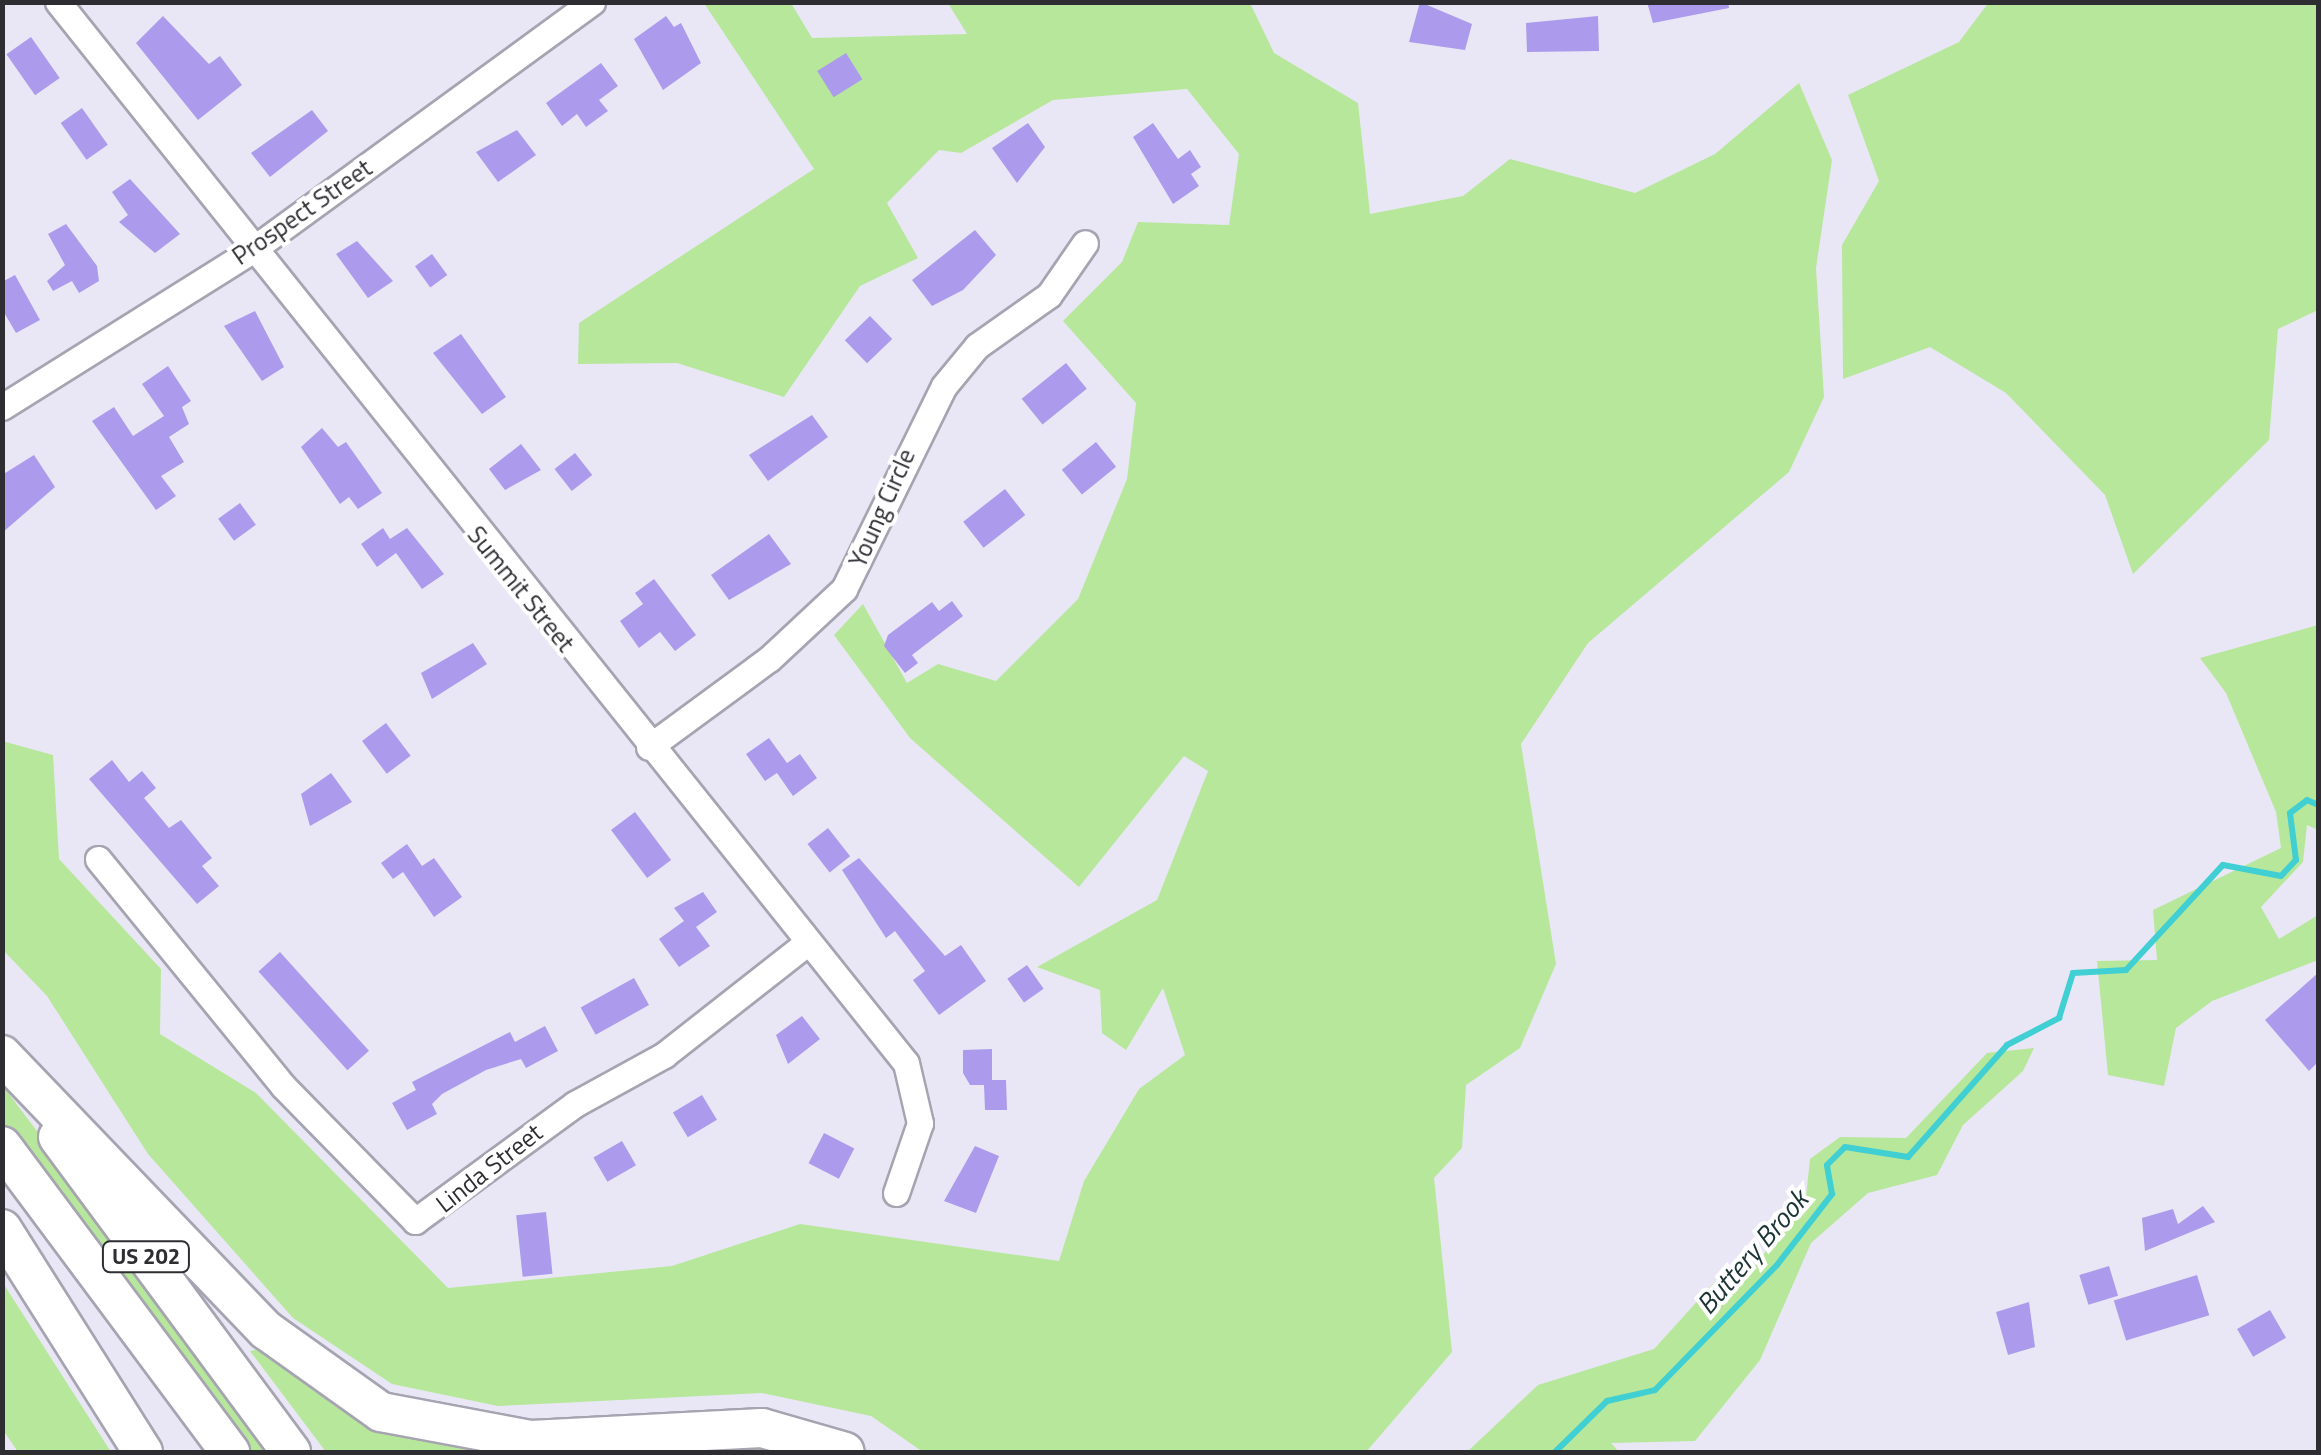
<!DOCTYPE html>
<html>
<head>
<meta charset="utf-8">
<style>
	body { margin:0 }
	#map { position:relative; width:2321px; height:1455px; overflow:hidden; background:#e9e7f5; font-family:"Titillium Web",sans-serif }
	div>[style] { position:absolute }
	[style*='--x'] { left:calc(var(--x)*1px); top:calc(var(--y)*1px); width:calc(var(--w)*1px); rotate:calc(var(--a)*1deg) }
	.green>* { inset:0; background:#b7e79b; transform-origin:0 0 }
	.stream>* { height:6px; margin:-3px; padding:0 3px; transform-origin:3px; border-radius:3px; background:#40cfd2 }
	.building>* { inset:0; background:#ac9aec; transform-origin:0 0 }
	.roads { filter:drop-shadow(2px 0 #a6a4b1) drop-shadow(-2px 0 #a6a4b1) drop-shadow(0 2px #a6a4b1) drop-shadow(0 -2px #a6a4b1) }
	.street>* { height:25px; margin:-12.5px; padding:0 12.5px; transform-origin:12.5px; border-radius:12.5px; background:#fff }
	.primary>* { height:38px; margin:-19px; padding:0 19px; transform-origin:19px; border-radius:19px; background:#fff }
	span { translate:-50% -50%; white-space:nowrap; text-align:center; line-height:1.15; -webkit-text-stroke:8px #fff; paint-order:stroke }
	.shield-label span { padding:2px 8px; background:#fff; border:2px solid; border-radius:8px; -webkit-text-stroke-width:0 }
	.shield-label { font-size:22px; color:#2e2d32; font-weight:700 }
	.street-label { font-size:25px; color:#2e2d32 }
	.water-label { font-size:28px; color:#1c3434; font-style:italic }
	.frame { position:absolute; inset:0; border:5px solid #2e2d32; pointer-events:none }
</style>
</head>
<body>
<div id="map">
	<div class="green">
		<div style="clip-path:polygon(1989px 2px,2318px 3px,2318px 310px,2278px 329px,2269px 440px,2133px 574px,2105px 495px,2006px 393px,1930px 347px,1843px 379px,1842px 245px,1879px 181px,1848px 95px,1959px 42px)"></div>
		<div style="clip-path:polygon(704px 3px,791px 3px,812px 38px,967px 34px,948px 3px,1250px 3px,1274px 53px,1358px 103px,1370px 214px,1463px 196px,1510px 159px,1635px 193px,1715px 154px,1799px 83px,1832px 160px,1816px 268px,1824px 397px,1789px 472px,1588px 643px,1521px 744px,1556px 964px,1520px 1048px,1466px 1085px,1462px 1148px,1434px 1178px,1452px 1352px,1366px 1452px,923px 1452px,871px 1416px,762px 1393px,498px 1406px,392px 1384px,293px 1318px,148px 1154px,47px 996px,3px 950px,2px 741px,53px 755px,59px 859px,161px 969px,160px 1034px,256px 1093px,448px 1288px,672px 1266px,800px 1224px,1059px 1261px,1084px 1181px,1139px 1089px,1185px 1055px,1163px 988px,1126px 1050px,1102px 1033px,1100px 990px,1037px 967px,1157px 900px,1208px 771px,1184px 756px,1079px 887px,910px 738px,834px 635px,863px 604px,907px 683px,938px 664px,996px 681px,1078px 599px,1127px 479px,1136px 403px,1063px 321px,1122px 262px,1138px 222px,1229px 225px,1239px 154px,1187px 89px,1053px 100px,961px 153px,939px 150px,887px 203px,918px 258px,860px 286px,784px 397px,677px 363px,578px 364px,579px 323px,814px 169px)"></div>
		<div style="clip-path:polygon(2318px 625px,2318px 830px,2307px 825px,2303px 862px,2261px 907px,2279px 939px,2318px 915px,2318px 960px,2212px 1001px,2176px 1028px,2164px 1086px,2108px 1075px,2097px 961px,2157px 960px,2153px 910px,2281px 848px,2276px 812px,2226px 693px,2200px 658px)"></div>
		<div style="clip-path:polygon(2034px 1048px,2023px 1071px,1963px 1125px,1937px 1175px,1868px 1193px,1811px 1243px,1760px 1360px,1695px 1441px,1611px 1443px,1619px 1452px,1467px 1452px,1538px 1385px,1654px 1349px,1721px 1275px,1754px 1267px,1806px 1197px,1810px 1159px,1840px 1137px,1906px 1138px,1987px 1053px)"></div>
		<div style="left:3px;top:1086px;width:456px;height:31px;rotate:53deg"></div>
		<div style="clip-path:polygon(2px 1283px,3px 1283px,111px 1452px,18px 1452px,3px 1430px)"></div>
		<div style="clip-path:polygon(265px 1348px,345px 1405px,822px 1452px,326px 1452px,250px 1351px)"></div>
	</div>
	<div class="stream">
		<div style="--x:1555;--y:1452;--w:73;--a:-44.4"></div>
		<div style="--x:1607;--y:1401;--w:49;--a:-12.9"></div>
		<div style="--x:1655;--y:1390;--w:175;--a:-45.7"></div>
		<div style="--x:1777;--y:1265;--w:90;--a:-52.2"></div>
		<div style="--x:1832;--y:1194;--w:29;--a:-100"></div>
		<div style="--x:1827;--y:1165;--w:25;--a:-45"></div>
		<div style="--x:1845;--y:1147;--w:64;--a:9"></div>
		<div style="--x:1908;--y:1157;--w:149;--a:-48.5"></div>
		<div style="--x:2007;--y:1045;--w:59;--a:-27.4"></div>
		<div style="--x:2059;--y:1018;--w:47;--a:-72.7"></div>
		<div style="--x:2073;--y:973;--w:53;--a:-3.2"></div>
		<div style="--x:2126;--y:970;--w:143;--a:-47.3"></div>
		<div style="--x:2223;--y:865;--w:59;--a:10.7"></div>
		<div style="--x:2281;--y:876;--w:22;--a:-47"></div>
		<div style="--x:2296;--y:860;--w:47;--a:-97.3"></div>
		<div style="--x:2290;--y:813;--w:21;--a:-37"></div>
		<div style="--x:2307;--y:800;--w:12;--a:24"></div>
	</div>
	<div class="building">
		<div style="clip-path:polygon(1420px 2px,1472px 24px,1465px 50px,1409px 42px)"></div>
		<div style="clip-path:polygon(1647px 2px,1728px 2px,1729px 8px,1653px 23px)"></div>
		<div style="clip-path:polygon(163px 16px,209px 64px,220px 56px,242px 85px,198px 120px,136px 43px)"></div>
		<div style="clip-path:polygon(666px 16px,674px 27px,681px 23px,701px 63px,663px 90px,634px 39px)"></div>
		<div style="clip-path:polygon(1598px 16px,1599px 51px,1527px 52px,1526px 23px)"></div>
		<div style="left:31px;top:37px;width:50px;height:30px;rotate:55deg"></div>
		<div style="left:846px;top:53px;width:31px;height:34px;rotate:58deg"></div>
		<div style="clip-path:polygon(601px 63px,618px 86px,599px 100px,608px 111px,586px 127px,577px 114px,562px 126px,546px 103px)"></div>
		<div style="left:82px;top:108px;width:45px;height:26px;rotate:55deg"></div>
		<div style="clip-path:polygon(312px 110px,328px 131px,270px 177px,251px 153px)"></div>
		<div style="clip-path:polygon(1028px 123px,1045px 147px,1017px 183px,992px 148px)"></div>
		<div style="clip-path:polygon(1153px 123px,1178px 159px,1190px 150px,1201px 167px,1191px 174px,1199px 186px,1173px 204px,1133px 137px)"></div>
		<div style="clip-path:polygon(517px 130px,536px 155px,498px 182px,476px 152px)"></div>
		<div style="clip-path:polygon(130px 179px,180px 234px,155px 253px,119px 222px,128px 215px,112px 192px)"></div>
		<div style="clip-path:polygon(66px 224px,97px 266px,99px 281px,79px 293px,72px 281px,53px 291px,47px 281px,65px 265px,48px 234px)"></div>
		<div style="clip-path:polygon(975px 230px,996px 255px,963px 290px,932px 306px,912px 280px)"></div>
		<div style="clip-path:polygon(357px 241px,393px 281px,368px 298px,336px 254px)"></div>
		<div style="left:432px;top:254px;width:26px;height:21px;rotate:54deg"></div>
		<div style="clip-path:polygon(15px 275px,40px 320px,16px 333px,2px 309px,2px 282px)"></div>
		<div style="clip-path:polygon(255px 311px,284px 367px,262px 381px,224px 326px)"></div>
		<div style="left:870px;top:316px;width:32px;height:35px;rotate:46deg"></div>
		<div style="clip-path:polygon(461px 334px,506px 397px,482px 414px,433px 353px)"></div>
		<div style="left:1066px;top:363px;width:33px;height:57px;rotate:51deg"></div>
		<div style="clip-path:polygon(168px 366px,191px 401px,182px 407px,189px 424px,169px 437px,184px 462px,161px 476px,176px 496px,156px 510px,92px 421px,114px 407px,133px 436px,164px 416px,142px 384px)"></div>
		<div style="clip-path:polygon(812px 415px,828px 437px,768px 481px,749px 455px)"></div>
		<div style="clip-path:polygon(322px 428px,338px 447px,346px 442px,382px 493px,358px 509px,349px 497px,340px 504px,301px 447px)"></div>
		<div style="left:1096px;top:442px;width:32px;height:44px;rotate:51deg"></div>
		<div style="clip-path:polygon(521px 444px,541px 470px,505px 490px,489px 469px)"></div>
		<div style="left:575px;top:453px;width:28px;height:26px;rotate:52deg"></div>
		<div style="clip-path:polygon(34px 455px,55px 487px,2px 533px,2px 475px)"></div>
		<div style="left:1005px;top:489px;width:33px;height:53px;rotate:52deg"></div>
		<div style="left:240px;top:503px;width:27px;height:27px;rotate:54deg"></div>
		<div style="clip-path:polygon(383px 528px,390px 539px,407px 528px,444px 574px,422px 589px,396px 553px,377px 567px,361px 544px)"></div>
		<div style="clip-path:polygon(769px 534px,791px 564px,729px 600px,711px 575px)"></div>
		<div style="clip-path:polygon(654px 579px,696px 635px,675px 651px,660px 632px,639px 648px,620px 621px,643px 604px,635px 593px)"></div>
		<div style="clip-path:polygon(952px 601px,963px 616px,912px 655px,918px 663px,905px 673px,884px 646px,888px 635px,932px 602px,939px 611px)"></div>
		<div style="clip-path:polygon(473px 643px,487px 664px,432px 699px,421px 673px)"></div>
		<div style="left:386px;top:723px;width:41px;height:30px;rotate:53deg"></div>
		<div style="clip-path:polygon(769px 738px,787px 763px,800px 754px,817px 778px,793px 796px,777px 773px,765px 781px,746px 754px)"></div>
		<div style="clip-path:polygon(112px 760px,129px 782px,142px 771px,156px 788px,144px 798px,169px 828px,181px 820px,212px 858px,202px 866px,219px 886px,197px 904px,89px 779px)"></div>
		<div style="clip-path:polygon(331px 773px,352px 802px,310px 826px,301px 794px)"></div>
		<div style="left:635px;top:812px;width:60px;height:30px;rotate:53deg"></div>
		<div style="left:828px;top:828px;width:36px;height:26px;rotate:52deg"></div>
		<div style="clip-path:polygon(407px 844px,422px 866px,434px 858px,462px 897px,434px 917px,403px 872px,393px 879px,381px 863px)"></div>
		<div style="clip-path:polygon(859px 858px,945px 956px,961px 945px,986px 981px,939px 1015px,913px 980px,925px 971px,895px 931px,886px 938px,842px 870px)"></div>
		<div style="clip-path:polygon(703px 892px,717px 912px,696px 927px,710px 946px,679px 967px,659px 939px,684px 921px,674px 908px)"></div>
		<div style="left:280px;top:952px;width:133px;height:29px;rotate:48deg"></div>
		<div style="left:1027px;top:965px;width:29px;height:24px;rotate:55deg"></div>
		<div style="clip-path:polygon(2318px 973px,2318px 1062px,2309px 1071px,2265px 1020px)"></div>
		<div style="left:634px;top:978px;width:31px;height:61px;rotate:61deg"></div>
		<div style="clip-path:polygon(802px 1016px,820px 1039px,788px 1064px,776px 1035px)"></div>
		<div style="clip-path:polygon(545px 1026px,558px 1051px,526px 1068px,521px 1059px,486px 1070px,442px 1094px,432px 1104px,437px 1114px,407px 1130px,392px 1103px,416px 1090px,412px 1082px,510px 1032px,515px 1042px)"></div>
		<div style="clip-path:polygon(992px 1049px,992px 1080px,1006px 1080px,1007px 1110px,985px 1110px,984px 1085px,970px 1085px,963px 1073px,963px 1050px)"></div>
		<div style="left:702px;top:1095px;width:29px;height:34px;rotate:59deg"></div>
		<div style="left:824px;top:1133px;width:34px;height:34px;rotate:27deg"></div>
		<div style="left:622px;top:1141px;width:28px;height:33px;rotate:60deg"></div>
		<div style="clip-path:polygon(975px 1146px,999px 1156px,976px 1213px,944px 1201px)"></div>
		<div style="clip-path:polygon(2203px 1206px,2215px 1222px,2145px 1251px,2142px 1218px,2173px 1209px,2178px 1224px)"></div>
		<div style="left:546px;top:1212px;width:62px;height:30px;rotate:84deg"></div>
		<div style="left:2109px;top:1266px;width:31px;height:31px;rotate:73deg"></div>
		<div style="left:2197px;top:1275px;width:42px;height:87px;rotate:73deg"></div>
		<div style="clip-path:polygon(2029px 1302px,2035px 1347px,2008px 1355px,1996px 1312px)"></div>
		<div style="left:2270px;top:1310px;width:32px;height:38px;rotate:60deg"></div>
	</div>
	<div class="roads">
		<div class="street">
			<div style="--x:58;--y:2;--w:1358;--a:51.37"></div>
			<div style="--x:906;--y:1063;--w:62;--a:76.9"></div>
			<div style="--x:920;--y:1123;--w:74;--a:108.9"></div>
			<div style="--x:2;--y:407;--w:295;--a:-32.1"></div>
			<div style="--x:252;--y:250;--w:421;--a:-36.1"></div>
			<div style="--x:649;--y:747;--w:149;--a:-36.3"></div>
			<div style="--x:769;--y:659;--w:103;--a:-43"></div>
			<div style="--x:844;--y:589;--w:226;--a:-63.8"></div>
			<div style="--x:944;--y:386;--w:52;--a:-50.5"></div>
			<div style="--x:977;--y:346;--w:88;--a:-35.3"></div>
			<div style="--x:1049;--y:295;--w:63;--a:-55.3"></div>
			<div style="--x:98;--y:859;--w:293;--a:50.8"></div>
			<div style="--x:283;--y:1086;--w:189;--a:45.6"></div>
			<div style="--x:415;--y:1221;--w:198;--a:-36.2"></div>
			<div style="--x:575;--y:1104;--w:102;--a:-28.8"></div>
			<div style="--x:664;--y:1055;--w:183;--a:-38.1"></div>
		</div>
		<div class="primary">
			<div style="--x:2;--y:1055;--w:381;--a:46.2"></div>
			<div style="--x:266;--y:1330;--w:141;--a:35.5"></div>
			<div style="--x:381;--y:1412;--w:153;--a:10.6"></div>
			<div style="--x:531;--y:1440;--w:231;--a:-3"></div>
			<div style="--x:762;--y:1428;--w:86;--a:16.1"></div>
			<div style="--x:58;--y:1137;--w:392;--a:53.5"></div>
			<div style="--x:2;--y:1146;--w:382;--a:53.3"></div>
			<div style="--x:2;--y:1229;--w:264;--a:57.7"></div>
		</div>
	</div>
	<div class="shield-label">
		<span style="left:146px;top:1257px">US 202</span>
	</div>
	<div class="street-label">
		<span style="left:302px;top:212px;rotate:-35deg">Prospect Street</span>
		<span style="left:882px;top:508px;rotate:-66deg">Young Circle</span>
		<span style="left:521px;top:589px;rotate:51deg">Summit Street</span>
		<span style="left:489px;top:1168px;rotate:-38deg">Linda Street</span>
	</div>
	<div class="water-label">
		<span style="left:1752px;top:1252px;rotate:-49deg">Buttery Brook</span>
	</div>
	<div class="frame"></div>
</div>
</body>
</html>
